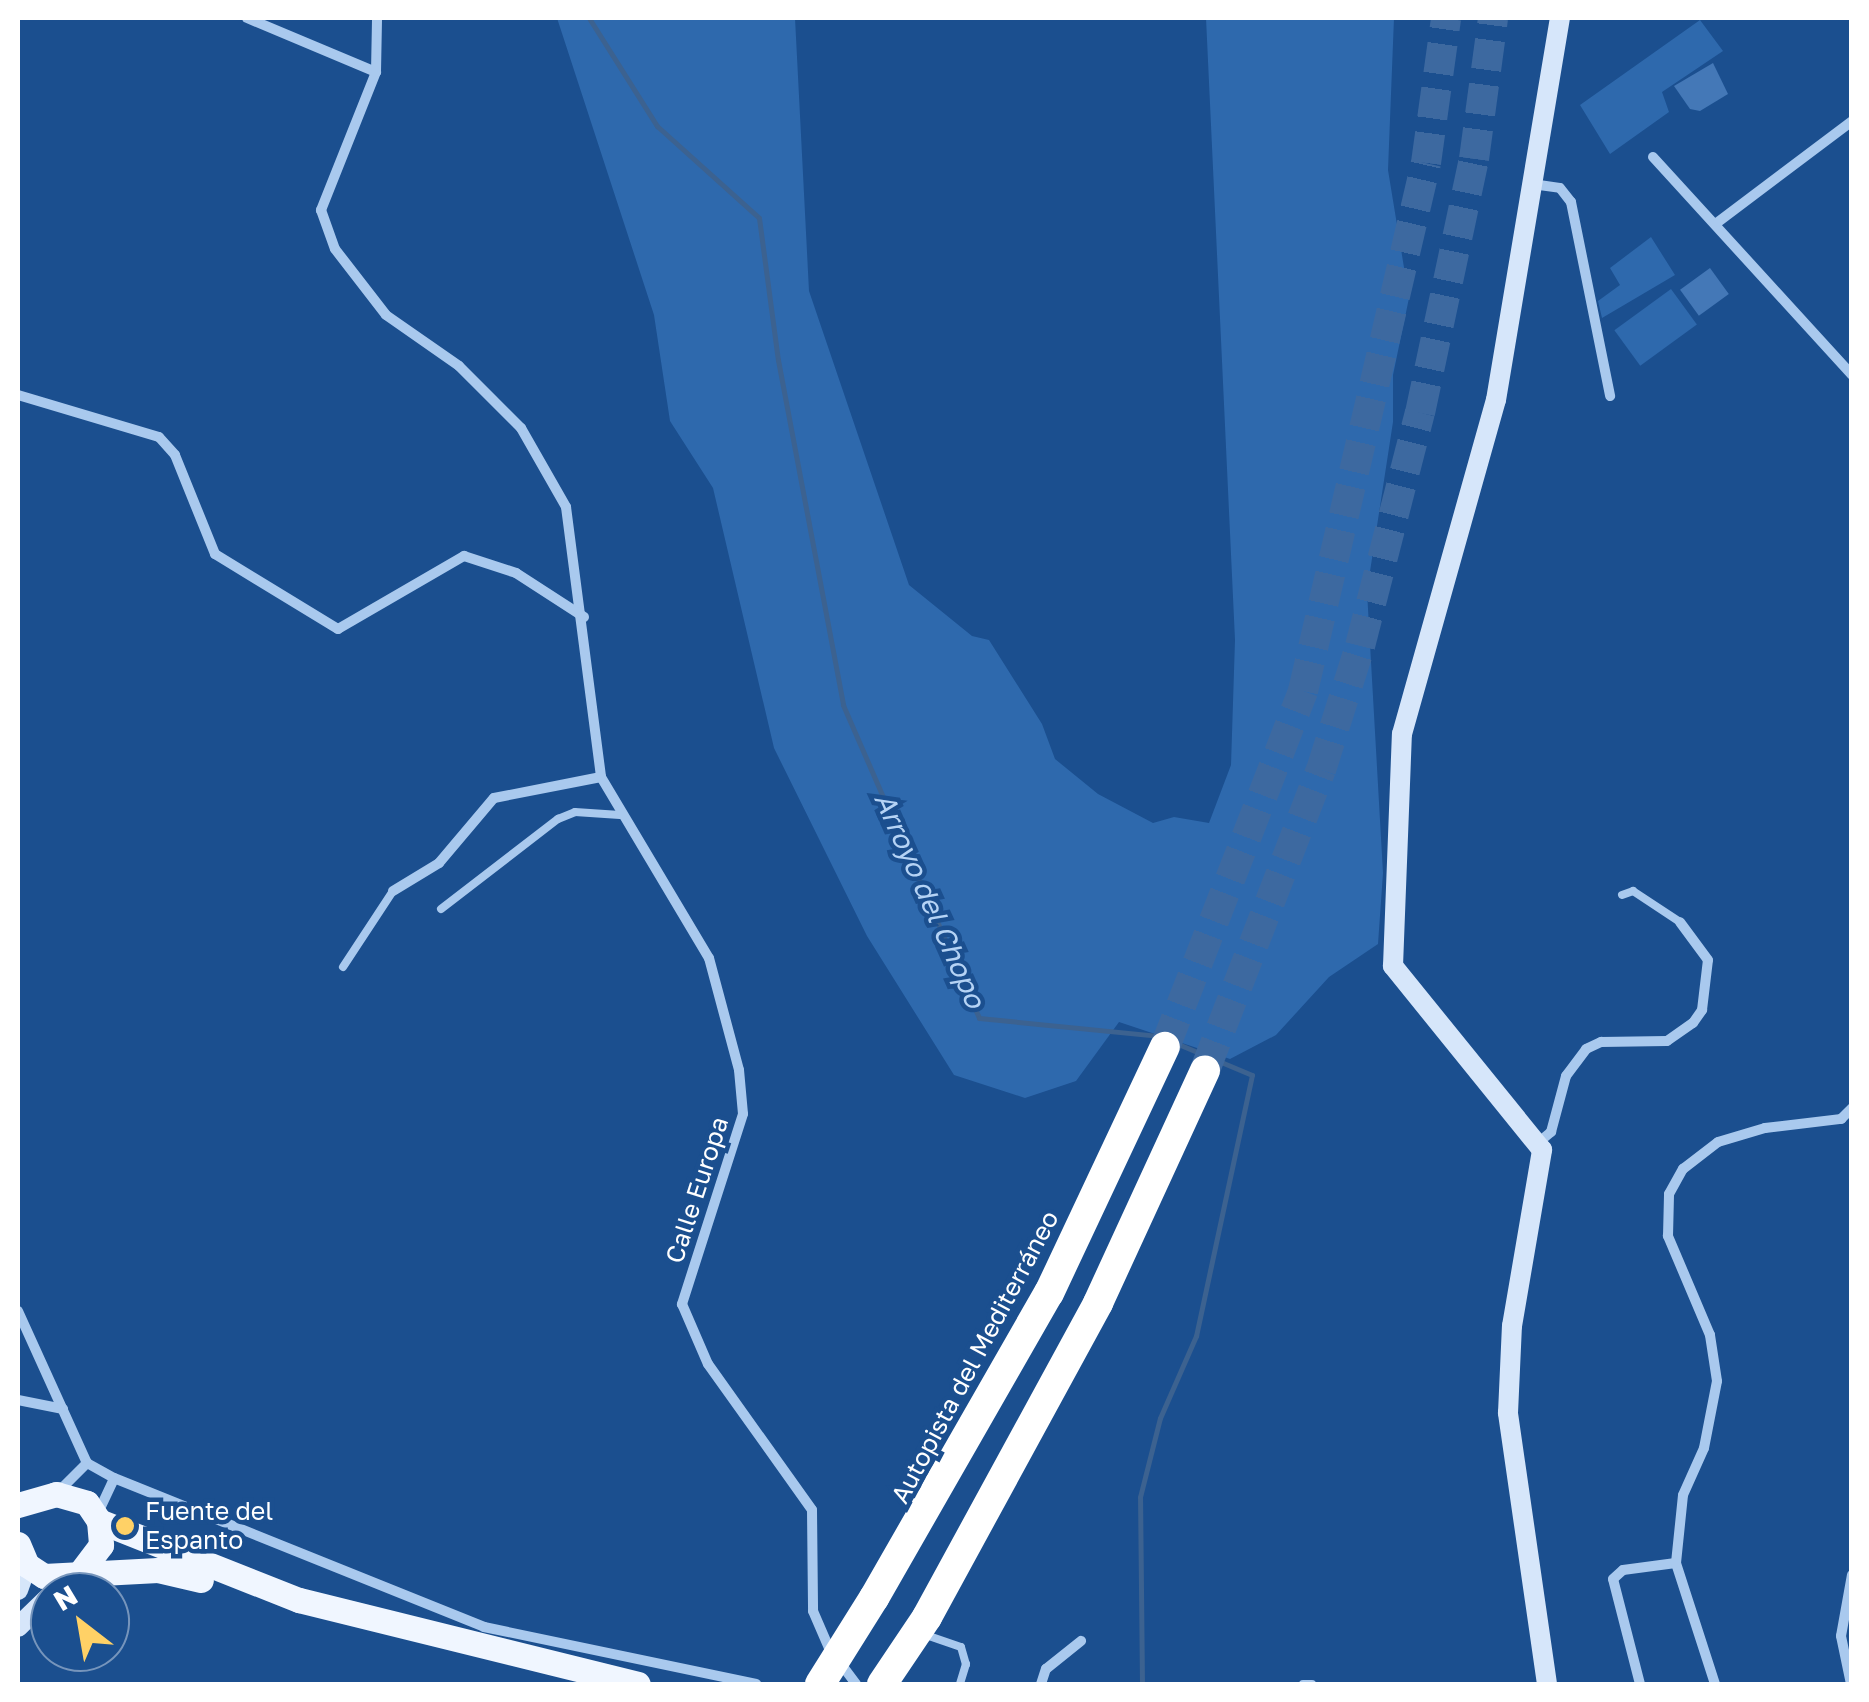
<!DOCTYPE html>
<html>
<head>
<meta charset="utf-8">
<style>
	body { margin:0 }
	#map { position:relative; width:1869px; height:1702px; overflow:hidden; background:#1b4f8f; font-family:"Golos Text",sans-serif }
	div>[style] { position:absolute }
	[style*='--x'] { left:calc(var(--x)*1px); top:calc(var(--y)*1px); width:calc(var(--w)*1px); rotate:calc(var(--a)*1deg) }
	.green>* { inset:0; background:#2e69ad; transform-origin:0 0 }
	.stream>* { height:5px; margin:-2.5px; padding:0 2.5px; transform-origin:2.5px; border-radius:2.5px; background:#3c6290 }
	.building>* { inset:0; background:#4478b7; transform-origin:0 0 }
	.highway-tunnel>* { height:30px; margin-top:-15px; transform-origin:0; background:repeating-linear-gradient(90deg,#3d69a0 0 30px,transparent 0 45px) }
	.lane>* { height:8px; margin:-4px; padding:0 4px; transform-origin:4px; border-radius:4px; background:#a9c9ee }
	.street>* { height:10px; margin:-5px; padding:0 5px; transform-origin:5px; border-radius:5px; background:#a9c9ee }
	.secondary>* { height:20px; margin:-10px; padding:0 10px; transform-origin:10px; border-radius:10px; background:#d6e6fa }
	.primary>* { height:25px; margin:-12.5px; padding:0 12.5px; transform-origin:12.5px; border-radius:12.5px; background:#f0f6ff }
	.highway>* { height:30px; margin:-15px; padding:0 15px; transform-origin:15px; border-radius:15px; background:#fff }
	.highway-bridge>* { height:30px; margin:-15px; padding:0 15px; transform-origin:15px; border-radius:15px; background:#fff }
	.dots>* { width:28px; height:28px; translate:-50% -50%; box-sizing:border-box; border:5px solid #1b4f8f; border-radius:50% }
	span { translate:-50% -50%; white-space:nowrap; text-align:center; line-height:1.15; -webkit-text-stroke:9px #1b4f8f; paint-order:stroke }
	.street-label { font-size:25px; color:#fff }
	.poi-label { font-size:25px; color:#fff }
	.left { translate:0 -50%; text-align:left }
	.water-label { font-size:28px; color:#b5d3f5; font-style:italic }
	.frame { position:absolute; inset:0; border:20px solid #fff; pointer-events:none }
	.north { position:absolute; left:30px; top:1572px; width:100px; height:100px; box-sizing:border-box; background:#1b4f8f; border:2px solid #7695bc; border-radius:50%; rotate:329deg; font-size:28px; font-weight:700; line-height:40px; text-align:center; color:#fff }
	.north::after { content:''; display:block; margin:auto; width:35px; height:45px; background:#ffd166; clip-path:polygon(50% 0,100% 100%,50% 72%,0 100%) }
</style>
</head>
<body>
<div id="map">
	<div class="green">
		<div style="clip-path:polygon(557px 18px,795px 18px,809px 291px,909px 585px,972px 636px,989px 640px,1042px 724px,1055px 759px,1098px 794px,1153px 823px,1174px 817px,1209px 823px,1231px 765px,1235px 640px,1206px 18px,1394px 18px,1388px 170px,1409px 298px,1393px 375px,1393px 422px,1367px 591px,1383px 873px,1378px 944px,1329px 977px,1276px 1035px,1230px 1059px,1119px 1022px,1076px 1081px,1025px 1098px,954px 1075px,867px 936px,774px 748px,713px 488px,670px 421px,654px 315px)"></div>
		<div style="clip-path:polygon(1700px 20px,1723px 51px,1662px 92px,1669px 112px,1610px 154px,1580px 105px)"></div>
		<div style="clip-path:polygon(1651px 237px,1675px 275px,1602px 318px,1598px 301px,1620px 285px,1610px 268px)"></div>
		<div style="left:1671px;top:289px;width:44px;height:70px;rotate:54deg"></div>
	</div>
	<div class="stream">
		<div style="--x:589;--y:18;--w:128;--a:57.8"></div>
		<div style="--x:657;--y:126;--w:137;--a:42"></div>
		<div style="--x:759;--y:218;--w:143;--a:82.4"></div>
		<div style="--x:778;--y:360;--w:351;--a:79.3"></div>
		<div style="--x:843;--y:705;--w:341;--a:66.5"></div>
		<div style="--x:979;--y:1018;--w:180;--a:5.7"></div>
		<div style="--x:1142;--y:1684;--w:187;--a:-90.6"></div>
		<div style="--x:1140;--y:1497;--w:81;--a:-75.8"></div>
		<div style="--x:1160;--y:1418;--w:90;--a:-66.3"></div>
		<div style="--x:1196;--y:1336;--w:267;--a:-77.9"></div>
		<div style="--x:1252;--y:1075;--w:86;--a:-157.3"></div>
	</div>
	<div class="building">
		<div style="clip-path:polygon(1713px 63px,1728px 94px,1700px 111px,1690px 109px,1674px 86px)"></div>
		<div style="left:1710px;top:268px;width:32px;height:37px;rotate:54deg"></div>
	</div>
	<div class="highway-tunnel">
		<div style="--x:1165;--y:1047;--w:382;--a:-68.8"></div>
		<div style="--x:1303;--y:691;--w:542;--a:-76.89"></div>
		<div style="--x:1426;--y:163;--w:146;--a:-82.1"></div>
		<div style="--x:1205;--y:1070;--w:322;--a:-68.9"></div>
		<div style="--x:1321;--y:770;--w:130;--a:-72.5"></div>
		<div style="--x:1360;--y:646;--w:241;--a:-75.6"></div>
		<div style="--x:1420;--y:413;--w:260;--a:-78"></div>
		<div style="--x:1474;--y:159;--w:142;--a:-82.3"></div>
	</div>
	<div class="lane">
		<div style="--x:1622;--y:895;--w:12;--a:-20"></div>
		<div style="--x:1633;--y:891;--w:56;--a:33.4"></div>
		<div style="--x:441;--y:909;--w:148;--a:-37.6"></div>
		<div style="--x:558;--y:819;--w:18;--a:-22"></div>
		<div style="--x:575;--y:812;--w:45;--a:3.8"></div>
		<div style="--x:343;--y:967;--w:91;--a:-56.7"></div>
		<div style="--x:923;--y:1634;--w:40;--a:18.9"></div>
		<div style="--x:961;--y:1647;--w:18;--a:74"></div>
		<div style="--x:966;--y:1664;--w:21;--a:107"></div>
		<div style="--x:1303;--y:1684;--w:9;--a:0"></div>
	</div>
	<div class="street">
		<div style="--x:247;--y:18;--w:140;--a:22.7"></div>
		<div style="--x:376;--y:72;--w:149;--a:111.7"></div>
		<div style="--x:321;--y:210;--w:41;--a:70.3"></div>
		<div style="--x:335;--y:249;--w:83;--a:52.3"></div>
		<div style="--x:386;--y:315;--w:89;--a:34.9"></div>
		<div style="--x:459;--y:366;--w:88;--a:45"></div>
		<div style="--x:521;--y:428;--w:91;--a:60.3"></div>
		<div style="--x:566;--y:507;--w:272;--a:82.6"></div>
		<div style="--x:601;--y:777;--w:211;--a:59.2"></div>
		<div style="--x:709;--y:958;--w:116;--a:75"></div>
		<div style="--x:739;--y:1070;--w:44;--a:84.8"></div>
		<div style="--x:743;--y:1114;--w:200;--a:107.8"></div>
		<div style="--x:682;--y:1304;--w:65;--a:66.6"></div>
		<div style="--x:708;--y:1364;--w:179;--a:54.5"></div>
		<div style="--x:812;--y:1510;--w:101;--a:89.4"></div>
		<div style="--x:813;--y:1611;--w:40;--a:66.6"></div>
		<div style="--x:829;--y:1648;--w:45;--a:53.1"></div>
		<div style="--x:376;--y:72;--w:54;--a:-88.9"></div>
		<div style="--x:1653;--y:157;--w:295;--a:47.6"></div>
		<div style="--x:1532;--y:184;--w:28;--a:8"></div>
		<div style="--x:1560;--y:188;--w:18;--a:52"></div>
		<div style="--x:1571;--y:202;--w:198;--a:78.6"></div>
		<div style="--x:1718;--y:222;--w:168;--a:-37"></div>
		<div style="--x:18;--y:395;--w:147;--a:16.6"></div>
		<div style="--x:159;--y:437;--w:24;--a:48"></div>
		<div style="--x:175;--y:455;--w:107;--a:68"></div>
		<div style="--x:215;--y:554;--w:144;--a:31.4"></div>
		<div style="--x:338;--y:629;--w:146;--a:-30.1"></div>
		<div style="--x:464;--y:556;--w:55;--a:18.1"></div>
		<div style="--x:516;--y:573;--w:81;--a:32.9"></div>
		<div style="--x:393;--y:891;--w:54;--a:-31.3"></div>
		<div style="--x:439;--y:863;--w:85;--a:-49.8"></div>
		<div style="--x:494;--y:798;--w:109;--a:-11.1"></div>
		<div style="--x:1539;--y:1142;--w:16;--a:-40"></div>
		<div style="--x:1551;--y:1132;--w:58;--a:-75"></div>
		<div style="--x:1566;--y:1076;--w:34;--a:-53"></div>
		<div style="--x:1586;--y:1049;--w:17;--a:-25"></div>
		<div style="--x:1601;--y:1042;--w:66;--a:-0.9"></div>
		<div style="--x:1667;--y:1041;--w:32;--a:-35"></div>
		<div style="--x:1693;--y:1023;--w:16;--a:-55"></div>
		<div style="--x:1702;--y:1010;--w:50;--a:-83.2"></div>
		<div style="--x:1708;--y:960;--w:47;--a:-126.4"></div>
		<div style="--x:18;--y:1311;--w:167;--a:65.6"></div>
		<div style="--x:87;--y:1463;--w:31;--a:29"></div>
		<div style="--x:114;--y:1478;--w:399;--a:21.9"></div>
		<div style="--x:484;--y:1627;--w:278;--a:11.8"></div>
		<div style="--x:18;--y:1400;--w:46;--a:11.3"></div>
		<div style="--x:59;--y:1491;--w:40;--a:-45"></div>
		<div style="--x:98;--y:1513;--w:38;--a:-65"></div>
		<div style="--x:1041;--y:1684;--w:16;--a:-72"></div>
		<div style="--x:1046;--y:1669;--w:45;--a:-38.7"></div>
		<div style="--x:1640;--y:1684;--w:108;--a:-104.4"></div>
		<div style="--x:1613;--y:1579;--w:13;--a:-42"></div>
		<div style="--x:1623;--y:1570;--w:53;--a:-7.5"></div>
		<div style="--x:1715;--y:1684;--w:127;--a:-107.9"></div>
		<div style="--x:1676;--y:1563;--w:68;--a:-84.1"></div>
		<div style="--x:1683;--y:1495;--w:51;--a:-65.9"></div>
		<div style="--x:1704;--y:1448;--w:68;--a:-79"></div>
		<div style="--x:1717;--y:1381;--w:47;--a:-98.7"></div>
		<div style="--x:1710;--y:1335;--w:108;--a:-113"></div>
		<div style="--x:1668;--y:1236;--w:42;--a:-88.6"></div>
		<div style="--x:1669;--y:1194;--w:29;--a:-61"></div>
		<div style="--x:1683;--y:1169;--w:44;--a:-37.6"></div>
		<div style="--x:1718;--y:1142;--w:49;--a:-16.6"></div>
		<div style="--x:1765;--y:1128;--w:77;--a:-6.8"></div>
		<div style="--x:1841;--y:1119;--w:16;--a:-45"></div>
		<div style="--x:1851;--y:1684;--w:49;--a:-101.8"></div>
		<div style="--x:1841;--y:1636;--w:62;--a:-79.8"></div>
	</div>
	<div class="secondary">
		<div style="--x:18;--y:1590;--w:27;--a:-70"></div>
		<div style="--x:18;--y:1627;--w:45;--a:-44.1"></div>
		<div style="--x:1547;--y:1684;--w:274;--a:-98.2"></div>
		<div style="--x:1508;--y:1413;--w:87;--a:-87.4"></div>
		<div style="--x:1512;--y:1326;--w:179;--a:-80.3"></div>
		<div style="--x:1542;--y:1150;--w:237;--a:-129"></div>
		<div style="--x:1393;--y:966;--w:232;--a:-87.8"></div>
		<div style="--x:1402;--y:734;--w:347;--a:-74.3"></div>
		<div style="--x:1496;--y:400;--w:387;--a:-80.5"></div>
	</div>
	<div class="primary">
		<div style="--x:18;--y:1505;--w:40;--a:-16"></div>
		<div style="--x:56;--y:1494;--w:32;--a:16"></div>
		<div style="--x:87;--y:1503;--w:22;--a:56"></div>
		<div style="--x:99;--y:1521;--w:24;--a:85"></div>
		<div style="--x:101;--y:1545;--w:38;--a:127"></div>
		<div style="--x:99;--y:1521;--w:215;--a:21.6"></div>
		<div style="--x:299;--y:1600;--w:349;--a:13.9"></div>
		<div style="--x:18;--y:1544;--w:23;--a:67"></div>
		<div style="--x:27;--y:1565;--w:20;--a:33"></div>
		<div style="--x:44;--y:1576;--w:114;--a:-3"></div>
		<div style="--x:158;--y:1570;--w:44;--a:13.1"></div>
	</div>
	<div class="highway">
		<div style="--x:874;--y:1598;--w:352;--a:-60.2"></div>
		<div style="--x:1049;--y:1293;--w:272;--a:-64.8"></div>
		<div style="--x:927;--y:1617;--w:358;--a:-61.4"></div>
		<div style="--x:1098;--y:1303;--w:256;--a:-65.3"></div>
	</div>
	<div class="highway-bridge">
		<div style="--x:820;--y:1684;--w:102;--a:-57.9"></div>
		<div style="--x:882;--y:1684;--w:81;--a:-56.1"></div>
	</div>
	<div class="dots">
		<div style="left:125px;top:1526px;background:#ffd166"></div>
	</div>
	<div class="street-label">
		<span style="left:697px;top:1190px;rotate:-72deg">Calle Europa</span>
		<span style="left:975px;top:1357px;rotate:-62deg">Autopista del Mediterráneo</span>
	</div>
	<div class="poi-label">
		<span class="left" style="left:145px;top:1526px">Fuente del<br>Espanto</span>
	</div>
	<div class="water-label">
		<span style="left:930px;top:900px;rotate:66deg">Arroyo del Chopo</span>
	</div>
	<div class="frame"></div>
	<div class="north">N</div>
</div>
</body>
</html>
